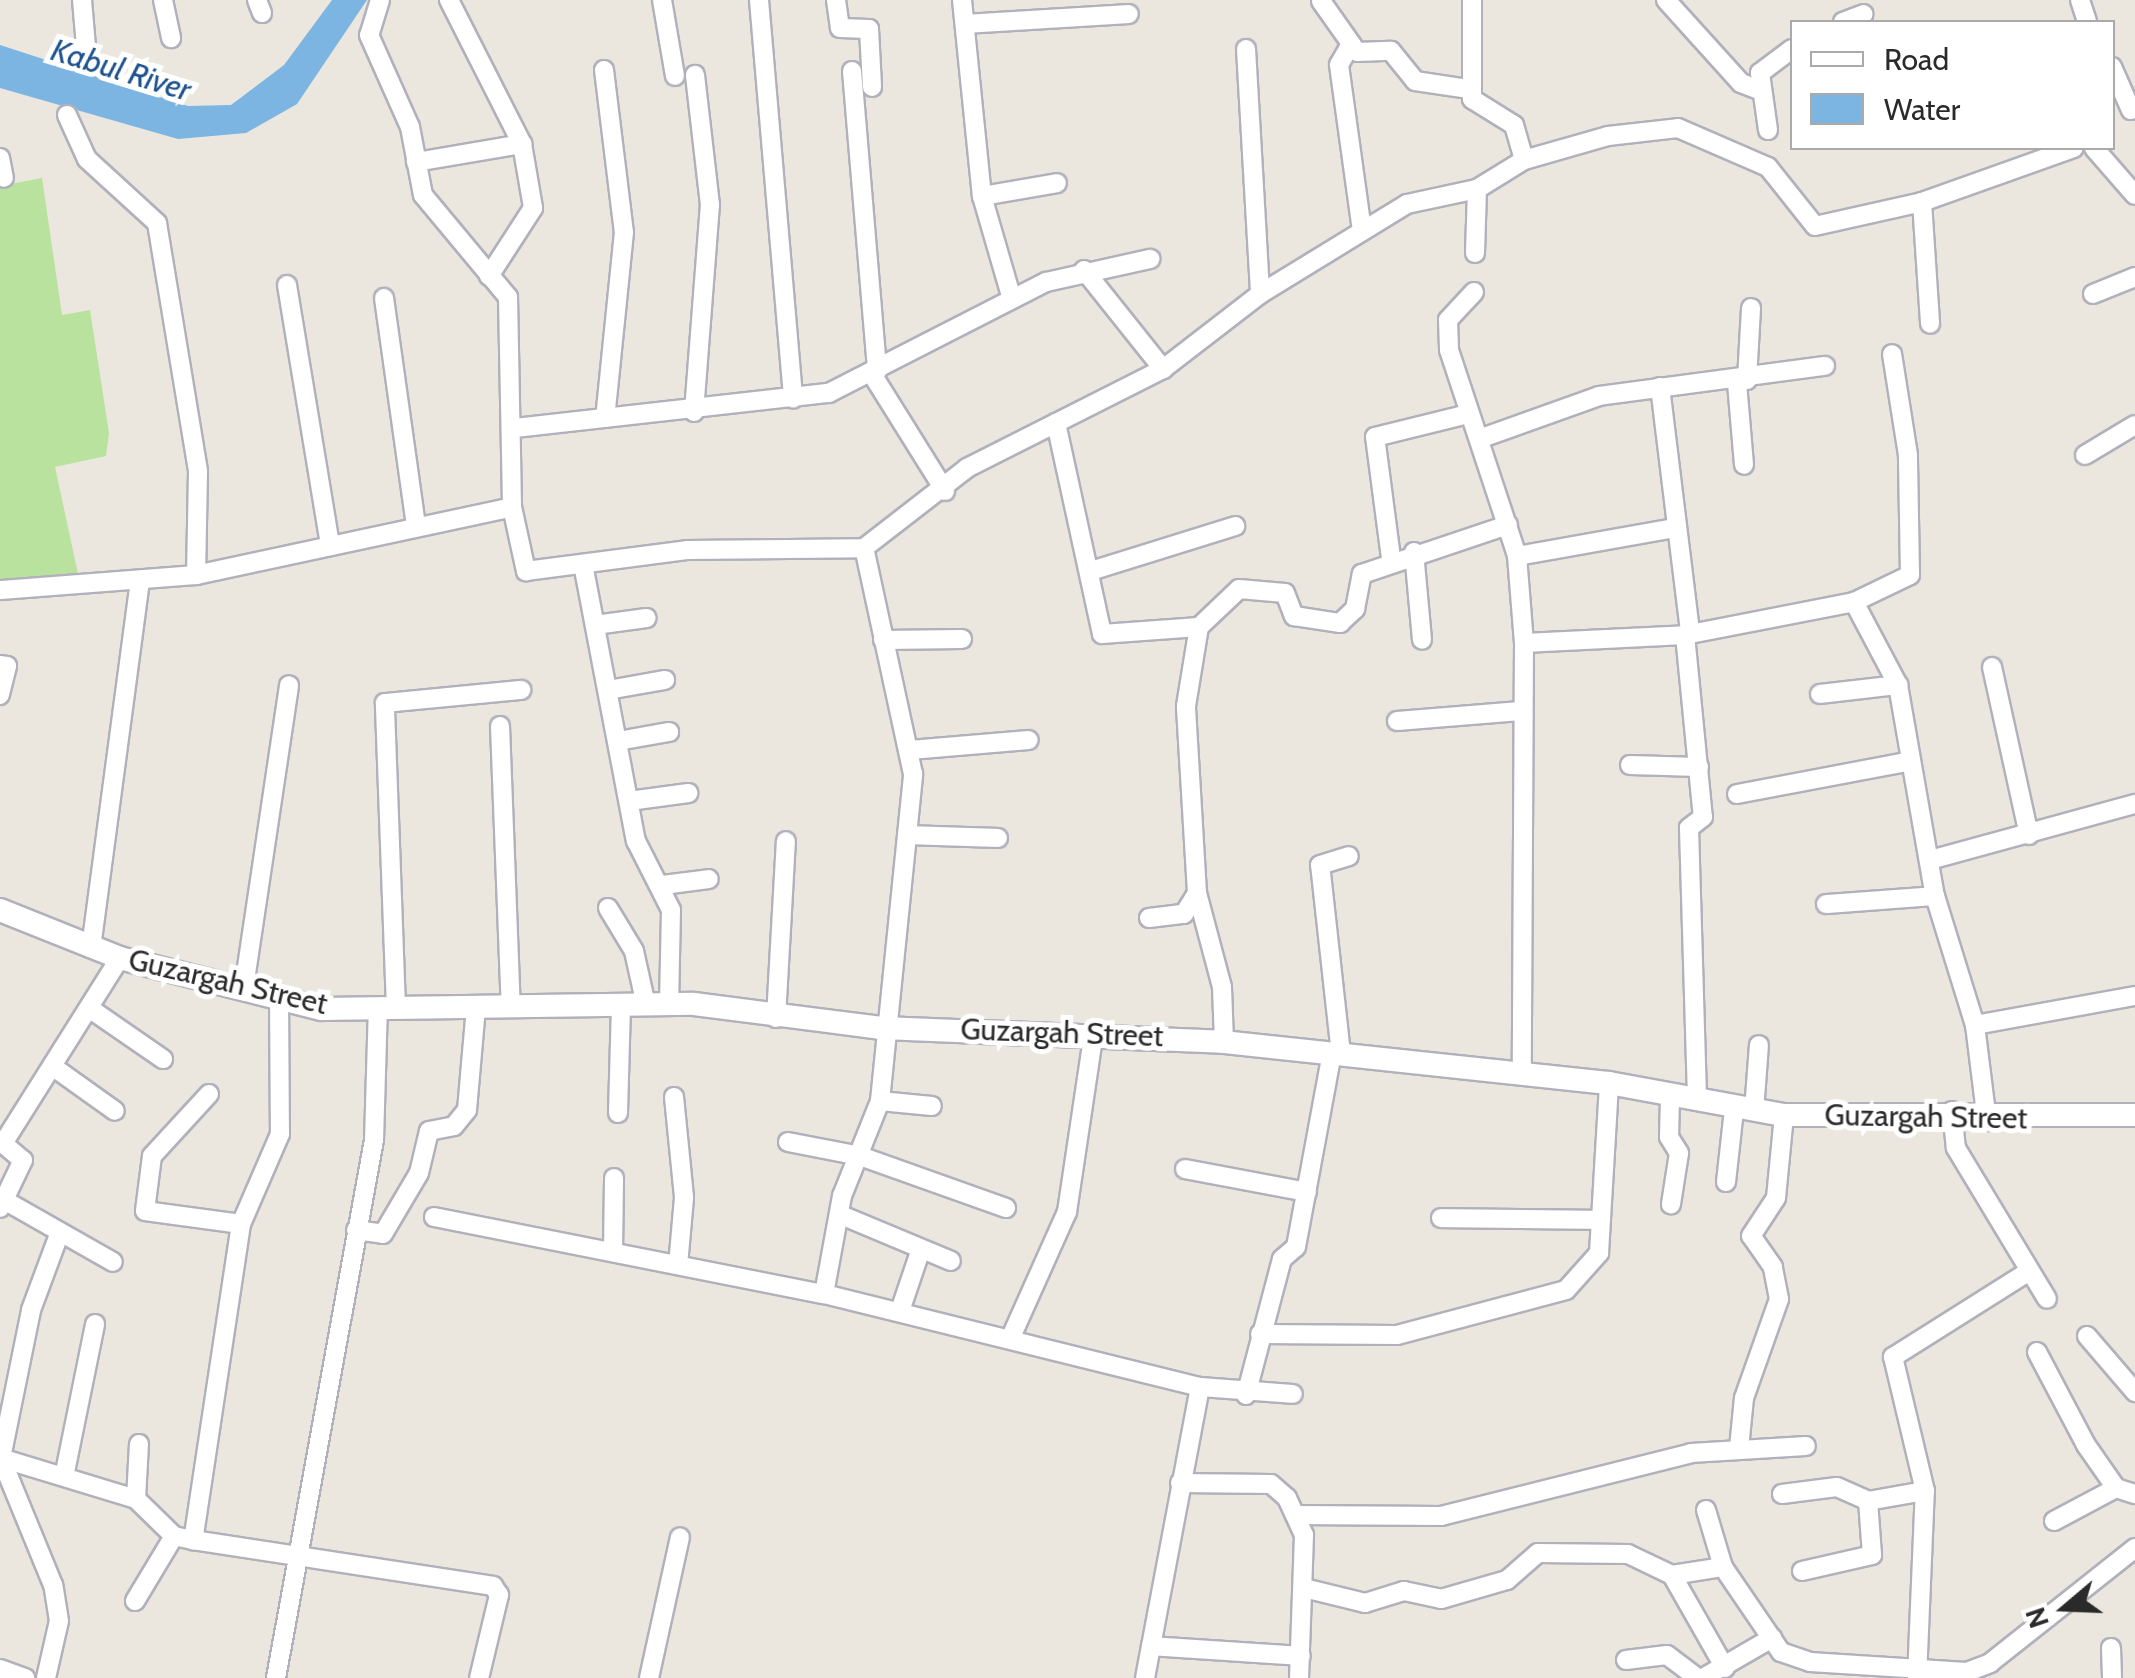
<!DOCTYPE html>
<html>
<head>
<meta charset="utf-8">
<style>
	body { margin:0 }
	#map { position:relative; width:2135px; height:1678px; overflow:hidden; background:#ebe7de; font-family:Cabin,sans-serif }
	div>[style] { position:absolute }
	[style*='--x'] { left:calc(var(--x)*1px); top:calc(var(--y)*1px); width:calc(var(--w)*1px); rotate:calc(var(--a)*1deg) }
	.pitch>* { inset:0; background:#b8e29d }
	.water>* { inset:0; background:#7cb4e2 }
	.roads { filter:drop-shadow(2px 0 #b1b1bc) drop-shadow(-2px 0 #b1b1bc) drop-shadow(0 2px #b1b1bc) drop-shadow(0 -2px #b1b1bc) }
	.street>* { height:18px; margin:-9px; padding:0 9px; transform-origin:9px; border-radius:9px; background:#fff }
	.secondary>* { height:22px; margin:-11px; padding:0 11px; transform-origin:11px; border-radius:11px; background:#fff }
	span { translate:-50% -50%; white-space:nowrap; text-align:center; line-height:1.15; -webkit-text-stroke:10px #fff; paint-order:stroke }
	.street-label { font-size:30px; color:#2a2a2a }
	.water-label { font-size:32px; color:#1c528d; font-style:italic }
	.legend { position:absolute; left:1790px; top:20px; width:325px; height:130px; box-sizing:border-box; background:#fff; border:2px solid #aaa; margin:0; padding:12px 18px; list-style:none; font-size:30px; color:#2a2a2a }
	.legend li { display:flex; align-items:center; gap:20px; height:50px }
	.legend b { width:50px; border:2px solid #aaa }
	.north { position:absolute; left:2015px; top:1558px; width:100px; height:100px; -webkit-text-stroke:8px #fff; paint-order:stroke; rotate:251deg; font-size:28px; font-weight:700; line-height:40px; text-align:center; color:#2a2a2a }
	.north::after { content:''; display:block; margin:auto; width:35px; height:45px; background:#2a2a2a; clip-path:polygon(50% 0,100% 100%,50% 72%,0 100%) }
</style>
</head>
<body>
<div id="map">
	<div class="pitch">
		<div style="clip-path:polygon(42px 178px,62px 315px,90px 310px,109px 433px,106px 456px,55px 467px,80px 583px,0 586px,0 186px)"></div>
	</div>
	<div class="water">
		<div style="clip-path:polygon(332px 0,367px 0,297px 104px,246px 133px,178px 139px,0 88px,0 45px,188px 106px,231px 105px,284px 65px)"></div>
	</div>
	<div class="roads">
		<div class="street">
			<div style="--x:82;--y:0;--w:58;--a:85.1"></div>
			<div style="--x:163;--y:0;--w:39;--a:78"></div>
			<div style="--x:257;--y:0;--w:14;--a:69"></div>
			<div style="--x:380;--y:0;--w:37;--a:107"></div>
			<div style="--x:369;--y:35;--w:101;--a:66"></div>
			<div style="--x:410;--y:127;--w:69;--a:79.2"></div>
			<div style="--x:423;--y:195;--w:133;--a:50.2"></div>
			<div style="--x:508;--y:297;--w:210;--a:88.9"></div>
			<div style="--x:512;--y:507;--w:66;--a:77.7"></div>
			<div style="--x:526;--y:571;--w:162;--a:-7.4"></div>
			<div style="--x:687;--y:550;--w:177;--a:-0.6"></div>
			<div style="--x:864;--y:548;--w:130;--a:-37.8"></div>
			<div style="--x:967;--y:468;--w:220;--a:-26.8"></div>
			<div style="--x:1163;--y:369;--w:123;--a:-37.7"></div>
			<div style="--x:1260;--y:294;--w:172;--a:-31.5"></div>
			<div style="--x:1407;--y:204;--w:72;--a:-12.1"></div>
			<div style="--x:1477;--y:189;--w:55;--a:-31.7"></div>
			<div style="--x:1524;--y:160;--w:87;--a:-15.9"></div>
			<div style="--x:1608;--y:136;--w:70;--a:-6.5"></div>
			<div style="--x:1678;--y:128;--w:98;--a:23.4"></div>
			<div style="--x:1768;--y:167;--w:75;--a:51.5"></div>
			<div style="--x:1815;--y:226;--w:110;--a:-12.6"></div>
			<div style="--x:1922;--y:202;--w:161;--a:-19.6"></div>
			<div style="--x:449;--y:0;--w:161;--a:63.1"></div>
			<div style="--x:522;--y:144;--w:65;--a:80.2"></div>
			<div style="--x:533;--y:208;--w:81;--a:122.9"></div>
			<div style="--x:662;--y:0;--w:77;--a:80.3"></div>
			<div style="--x:759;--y:0;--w:400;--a:85.1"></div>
			<div style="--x:836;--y:0;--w:28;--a:82"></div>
			<div style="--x:840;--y:28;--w:29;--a:2"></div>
			<div style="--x:869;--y:29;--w:58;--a:87"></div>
			<div style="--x:962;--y:0;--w:197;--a:84.2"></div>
			<div style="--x:982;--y:196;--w:107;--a:73.8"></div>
			<div style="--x:1472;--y:0;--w:99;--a:90"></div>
			<div style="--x:1472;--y:99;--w:49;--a:31.8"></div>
			<div style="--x:1514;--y:125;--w:36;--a:74"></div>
			<div style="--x:1666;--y:0;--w:112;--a:47.9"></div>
			<div style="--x:1741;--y:83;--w:19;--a:21"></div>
			<div style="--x:2080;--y:0;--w:23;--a:72"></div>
			<div style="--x:1321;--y:1;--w:62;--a:54.8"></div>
			<div style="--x:1357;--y:52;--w:34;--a:-2"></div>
			<div style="--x:1391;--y:51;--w:38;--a:51"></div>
			<div style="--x:1415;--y:81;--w:55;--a:8.4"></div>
			<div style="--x:1843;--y:22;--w:22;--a:-21"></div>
			<div style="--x:965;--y:24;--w:164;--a:-3.5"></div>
			<div style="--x:1351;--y:44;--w:24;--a:120"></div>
			<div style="--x:1339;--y:65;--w:167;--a:82.1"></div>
			<div style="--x:1246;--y:49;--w:245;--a:86.7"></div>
			<div style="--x:2112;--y:67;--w:47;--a:66.2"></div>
			<div style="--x:604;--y:70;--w:163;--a:83"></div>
			<div style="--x:624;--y:232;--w:187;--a:95.8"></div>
			<div style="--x:852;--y:71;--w:301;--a:85.2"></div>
			<div style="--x:67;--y:115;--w:48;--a:65.6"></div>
			<div style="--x:87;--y:159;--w:95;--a:42.4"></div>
			<div style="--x:157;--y:223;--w:252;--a:80.6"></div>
			<div style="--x:198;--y:472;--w:103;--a:91.1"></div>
			<div style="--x:1768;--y:130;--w:58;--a:-98"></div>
			<div style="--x:1760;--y:73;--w:40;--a:-37"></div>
			<div style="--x:2094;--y:148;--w:62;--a:48.9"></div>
			<div style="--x:0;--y:158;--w:20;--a:79"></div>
			<div style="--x:416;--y:162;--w:108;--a:-9.6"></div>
			<div style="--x:982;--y:196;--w:76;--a:-9.8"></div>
			<div style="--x:1922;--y:202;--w:122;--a:86.2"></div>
			<div style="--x:1475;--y:253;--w:64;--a:-88.2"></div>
			<div style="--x:1084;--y:270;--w:127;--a:51.4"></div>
			<div style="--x:287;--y:285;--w:263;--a:80.6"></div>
			<div style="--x:1474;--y:292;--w:38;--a:133"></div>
			<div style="--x:1448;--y:320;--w:30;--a:88"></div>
			<div style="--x:1449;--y:350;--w:217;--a:71.7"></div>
			<div style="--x:1517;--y:556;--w:87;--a:85.4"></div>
			<div style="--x:1524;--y:643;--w:430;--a:90.3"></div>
			<div style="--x:2093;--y:294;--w:45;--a:-22"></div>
			<div style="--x:384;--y:298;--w:231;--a:82"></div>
			<div style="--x:872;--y:374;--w:138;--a:58"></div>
			<div style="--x:1747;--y:380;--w:72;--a:-86.8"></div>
			<div style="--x:1737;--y:383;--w:82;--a:85.1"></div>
			<div style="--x:1660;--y:387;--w:247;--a:83"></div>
			<div style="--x:694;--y:412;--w:208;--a:-85.6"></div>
			<div style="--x:710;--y:205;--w:131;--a:-96.6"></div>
			<div style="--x:1056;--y:423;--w:216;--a:77.7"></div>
			<div style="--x:1102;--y:634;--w:97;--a:-4.1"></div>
			<div style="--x:515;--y:428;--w:316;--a:-6.4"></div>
			<div style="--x:829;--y:393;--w:244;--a:-27.1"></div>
			<div style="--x:1046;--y:282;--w:107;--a:-12.5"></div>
			<div style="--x:1479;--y:439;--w:127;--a:-19.7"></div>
			<div style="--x:1599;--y:396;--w:228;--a:-7.6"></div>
			<div style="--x:2085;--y:455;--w:58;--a:-31"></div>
			<div style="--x:1414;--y:552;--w:88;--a:84.8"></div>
			<div style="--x:1517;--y:556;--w:159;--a:-10.1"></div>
			<div style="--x:1391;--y:558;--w:122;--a:-97.5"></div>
			<div style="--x:1375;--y:437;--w:96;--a:-13.9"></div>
			<div style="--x:583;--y:564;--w:282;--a:79.2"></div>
			<div style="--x:636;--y:841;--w:77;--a:63.1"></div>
			<div style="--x:671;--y:910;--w:93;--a:91.2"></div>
			<div style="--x:1094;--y:570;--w:148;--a:-17.3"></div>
			<div style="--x:0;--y:590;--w:197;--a:-4.4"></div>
			<div style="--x:196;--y:575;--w:323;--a:-12.1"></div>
			<div style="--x:1854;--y:602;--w:62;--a:-25.7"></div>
			<div style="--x:1910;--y:575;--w:120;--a:-91"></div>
			<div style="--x:1908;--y:455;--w:102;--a:-99"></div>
			<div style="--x:595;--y:625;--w:52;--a:-7.7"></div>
			<div style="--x:1685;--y:635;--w:183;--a:84.4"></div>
			<div style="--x:1703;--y:817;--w:18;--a:142"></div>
			<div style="--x:1689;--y:828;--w:270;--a:88.3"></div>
			<div style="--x:883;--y:640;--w:79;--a:-0.7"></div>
			<div style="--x:1524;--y:643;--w:161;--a:-2.8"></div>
			<div style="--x:1685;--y:635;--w:172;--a:-11"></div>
			<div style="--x:1854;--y:602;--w:94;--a:62.1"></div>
			<div style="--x:1898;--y:685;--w:214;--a:80.1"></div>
			<div style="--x:1935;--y:896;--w:135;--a:72.8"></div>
			<div style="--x:1975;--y:1025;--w:97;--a:82.9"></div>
			<div style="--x:0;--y:665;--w:7;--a:8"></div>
			<div style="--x:7;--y:666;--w:30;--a:104"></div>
			<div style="--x:1992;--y:667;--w:172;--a:77.6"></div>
			<div style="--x:608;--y:690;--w:58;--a:-10"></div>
			<div style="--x:1820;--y:694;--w:79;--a:-6.6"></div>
			<div style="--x:1397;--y:721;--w:124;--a:-4.6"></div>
			<div style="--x:500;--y:726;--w:280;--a:87.8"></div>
			<div style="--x:618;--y:741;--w:52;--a:-10"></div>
			<div style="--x:910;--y:750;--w:119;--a:-4.8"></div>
			<div style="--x:1630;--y:765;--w:69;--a:1.7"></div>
			<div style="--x:1737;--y:794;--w:177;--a:-10.7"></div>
			<div style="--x:629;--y:801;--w:60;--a:-7.7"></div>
			<div style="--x:907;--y:835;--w:91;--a:1.9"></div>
			<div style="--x:1930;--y:860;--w:213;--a:-15.3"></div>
			<div style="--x:663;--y:885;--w:46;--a:-7.4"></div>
			<div style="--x:1826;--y:904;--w:109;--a:-4.2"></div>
			<div style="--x:608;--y:908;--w:50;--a:58.8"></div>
			<div style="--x:634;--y:951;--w:55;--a:77.5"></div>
			<div style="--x:1149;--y:918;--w:35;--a:-7"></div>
			<div style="--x:1184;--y:914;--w:25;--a:-58"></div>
			<div style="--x:91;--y:948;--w:368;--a:-82.4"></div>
			<div style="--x:244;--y:987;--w:305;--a:-81.5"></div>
			<div style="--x:279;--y:997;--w:137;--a:89.6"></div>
			<div style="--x:280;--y:1134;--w:98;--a:113.4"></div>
			<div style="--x:241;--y:1224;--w:320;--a:98.6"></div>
			<div style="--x:193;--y:1540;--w:304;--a:8.7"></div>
			<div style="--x:493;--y:1586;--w:11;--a:56"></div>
			<div style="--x:499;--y:1595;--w:85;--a:103.5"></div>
			<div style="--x:89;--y:1008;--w:90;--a:34.6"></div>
			<div style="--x:396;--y:1008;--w:305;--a:-92.1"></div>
			<div style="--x:385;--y:703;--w:137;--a:-5.5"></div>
			<div style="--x:776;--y:1018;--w:177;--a:-86.8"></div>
			<div style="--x:1975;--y:1025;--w:163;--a:-10.3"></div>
			<div style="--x:1224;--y:1042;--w:55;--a:-92.1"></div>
			<div style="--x:1222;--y:987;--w:97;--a:-104.9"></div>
			<div style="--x:1197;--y:893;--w:187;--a:-93.4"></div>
			<div style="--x:1186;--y:706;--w:80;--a:-80.7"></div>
			<div style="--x:1199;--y:627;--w:55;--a:-43.5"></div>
			<div style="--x:1239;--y:589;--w:46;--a:5"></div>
			<div style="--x:1285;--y:593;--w:25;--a:69"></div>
			<div style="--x:1294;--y:616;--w:47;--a:8.7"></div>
			<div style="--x:1340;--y:623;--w:21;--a:-43"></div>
			<div style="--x:1355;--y:609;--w:36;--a:-79"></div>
			<div style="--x:1362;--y:574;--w:154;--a:-18.6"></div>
			<div style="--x:1341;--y:1054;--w:190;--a:-96.3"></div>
			<div style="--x:1320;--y:865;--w:30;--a:-17"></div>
			<div style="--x:52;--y:1066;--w:77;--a:35.5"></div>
			<div style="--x:209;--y:1094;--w:84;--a:132.6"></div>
			<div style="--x:152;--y:1156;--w:55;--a:97.3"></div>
			<div style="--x:145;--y:1211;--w:97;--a:7.7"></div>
			<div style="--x:674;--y:1097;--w:101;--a:84.3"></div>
			<div style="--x:684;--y:1198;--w:67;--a:95.1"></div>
			<div style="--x:1670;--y:1097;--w:40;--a:91.4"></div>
			<div style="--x:1669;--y:1137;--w:19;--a:58"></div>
			<div style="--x:1679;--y:1153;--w:52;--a:98.9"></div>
			<div style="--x:880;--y:1101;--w:52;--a:5.5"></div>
			<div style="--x:1754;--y:1111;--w:66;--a:-85.7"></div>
			<div style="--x:1952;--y:1111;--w:37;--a:84"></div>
			<div style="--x:1956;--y:1148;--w:176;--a:58.9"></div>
			<div style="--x:618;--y:1113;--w:108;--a:-88.4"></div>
			<div style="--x:0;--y:1141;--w:30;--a:40"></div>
			<div style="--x:23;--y:1160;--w:53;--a:115.6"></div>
			<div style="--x:4;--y:1142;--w:218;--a:-57.8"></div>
			<div style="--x:788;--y:1142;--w:73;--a:11"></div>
			<div style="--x:860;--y:1156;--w:155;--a:19.6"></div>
			<div style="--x:1185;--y:1169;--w:124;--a:10.7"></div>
			<div style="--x:1726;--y:1182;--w:73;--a:-83.7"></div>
			<div style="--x:4;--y:1200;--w:125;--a:29.6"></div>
			<div style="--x:841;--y:1215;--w:119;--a:22.7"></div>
			<div style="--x:434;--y:1217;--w:398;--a:11.2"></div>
			<div style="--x:824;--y:1294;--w:387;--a:13.9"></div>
			<div style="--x:1200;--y:1387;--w:93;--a:4.3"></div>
			<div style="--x:1441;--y:1218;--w:159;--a:0.7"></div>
			<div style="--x:356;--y:1230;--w:27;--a:8"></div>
			<div style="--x:383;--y:1234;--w:71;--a:-59.5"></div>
			<div style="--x:419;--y:1173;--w:43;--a:-76.6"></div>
			<div style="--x:429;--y:1131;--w:25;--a:-11"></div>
			<div style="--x:454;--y:1126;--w:21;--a:-51"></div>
			<div style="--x:467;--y:1110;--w:103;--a:-85"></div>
			<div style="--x:613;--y:1252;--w:74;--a:-89.2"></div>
			<div style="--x:824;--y:1294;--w:100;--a:-79.6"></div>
			<div style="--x:842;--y:1196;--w:102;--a:-68.2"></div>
			<div style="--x:880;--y:1101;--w:329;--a:-84.2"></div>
			<div style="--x:913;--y:774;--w:231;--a:-102.2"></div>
			<div style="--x:900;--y:1311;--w:65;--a:-71.3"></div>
			<div style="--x:1260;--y:1334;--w:137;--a:0.4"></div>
			<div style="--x:1397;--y:1335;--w:175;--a:-14.9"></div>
			<div style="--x:1566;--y:1290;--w:50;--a:-48.3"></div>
			<div style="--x:1599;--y:1253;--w:170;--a:-86.6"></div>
			<div style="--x:2087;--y:1336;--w:74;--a:49.4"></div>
			<div style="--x:1011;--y:1337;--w:137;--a:-65.9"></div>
			<div style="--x:1067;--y:1212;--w:183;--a:-81.5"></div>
			<div style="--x:2037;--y:1352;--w:105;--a:62.2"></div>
			<div style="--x:2086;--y:1445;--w:52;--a:55.1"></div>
			<div style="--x:2116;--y:1488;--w:20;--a:18"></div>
			<div style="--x:1246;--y:1395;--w:141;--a:-75.2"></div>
			<div style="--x:1282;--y:1259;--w:18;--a:-41"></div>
			<div style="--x:1296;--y:1247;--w:197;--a:-79.5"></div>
			<div style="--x:1739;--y:1448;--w:50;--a:-84.3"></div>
			<div style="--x:1744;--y:1398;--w:105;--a:-70.5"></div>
			<div style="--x:1779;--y:1299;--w:33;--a:-101"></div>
			<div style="--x:1773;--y:1267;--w:38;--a:-125"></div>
			<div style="--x:1751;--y:1236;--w:45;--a:-56.7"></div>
			<div style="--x:1776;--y:1198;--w:83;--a:-84.5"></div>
			<div style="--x:1;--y:1458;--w:141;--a:16.9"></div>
			<div style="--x:136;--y:1499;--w:53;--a:44.2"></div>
			<div style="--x:174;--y:1536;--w:19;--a:12"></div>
			<div style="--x:65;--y:1472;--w:151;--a:-78.5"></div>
			<div style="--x:1180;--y:1483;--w:91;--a:0.6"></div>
			<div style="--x:1271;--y:1484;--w:21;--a:41"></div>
			<div style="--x:1287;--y:1498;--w:41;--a:65.3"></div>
			<div style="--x:1304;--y:1535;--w:143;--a:92"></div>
			<div style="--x:1782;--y:1494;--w:55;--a:-7.3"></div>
			<div style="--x:1837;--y:1487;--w:34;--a:24"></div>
			<div style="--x:136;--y:1499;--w:55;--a:-86.9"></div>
			<div style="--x:1706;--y:1510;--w:59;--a:73.4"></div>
			<div style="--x:1295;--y:1515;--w:146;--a:0.4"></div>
			<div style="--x:1441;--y:1516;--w:258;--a:-14.1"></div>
			<div style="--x:1691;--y:1453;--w:115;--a:-3.5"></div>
			<div style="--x:2054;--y:1521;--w:70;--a:-28"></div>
			<div style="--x:1802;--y:1571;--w:72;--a:-12.9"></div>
			<div style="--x:1872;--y:1555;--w:54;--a:-94.2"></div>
			<div style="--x:1868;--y:1501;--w:58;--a:-10"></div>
			<div style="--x:1672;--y:1575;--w:52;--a:-8.9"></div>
			<div style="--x:1723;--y:1567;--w:103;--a:55.7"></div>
			<div style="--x:1781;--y:1652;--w:31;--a:19"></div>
			<div style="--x:1810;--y:1662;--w:157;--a:3.6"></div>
			<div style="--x:1967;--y:1672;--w:25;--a:-21"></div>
			<div style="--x:1990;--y:1663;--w:185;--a:-38.4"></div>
			<div style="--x:1304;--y:1588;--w:63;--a:13.8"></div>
			<div style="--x:1365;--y:1603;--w:41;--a:-17.1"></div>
			<div style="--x:1404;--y:1591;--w:38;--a:12"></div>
			<div style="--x:1441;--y:1599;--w:69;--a:-16.1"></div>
			<div style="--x:1507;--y:1580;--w:41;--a:-41.1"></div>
			<div style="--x:1538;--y:1553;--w:90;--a:0.6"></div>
			<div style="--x:1628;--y:1554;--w:49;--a:25.5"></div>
			<div style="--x:1672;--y:1575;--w:107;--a:60.3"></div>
			<div style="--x:135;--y:1601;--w:76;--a:-59"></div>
			<div style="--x:1151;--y:1646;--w:150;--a:3.8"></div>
			<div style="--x:2111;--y:1648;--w:30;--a:88"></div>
			<div style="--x:1626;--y:1660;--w:41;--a:-7"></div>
			<div style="--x:1667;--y:1655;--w:38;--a:37"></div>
			<div style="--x:0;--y:1669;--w:27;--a:20"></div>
			<div style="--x:46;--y:1678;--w:58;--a:-77.2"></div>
			<div style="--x:59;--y:1621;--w:36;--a:-99"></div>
			<div style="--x:53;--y:1585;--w:137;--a:-112.3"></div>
			<div style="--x:1;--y:1458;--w:151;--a:-78.5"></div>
			<div style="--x:31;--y:1310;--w:83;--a:-69.6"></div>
			<div style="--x:276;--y:1678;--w:547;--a:-79.68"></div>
			<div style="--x:374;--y:1140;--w:132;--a:-88.3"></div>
			<div style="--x:649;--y:1678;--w:144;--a:-77.6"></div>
			<div style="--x:1145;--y:1678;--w:296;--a:-79.3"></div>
			<div style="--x:1703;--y:1678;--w:80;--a:-30.1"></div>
			<div style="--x:1917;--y:1678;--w:187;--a:-87.6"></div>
			<div style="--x:1925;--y:1491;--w:138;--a:-103.4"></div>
			<div style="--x:1893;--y:1357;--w:160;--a:-32.2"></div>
		</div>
		<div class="secondary">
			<div style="--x:0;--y:910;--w:129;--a:21.8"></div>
			<div style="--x:120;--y:958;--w:207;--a:14.2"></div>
			<div style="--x:321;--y:1009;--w:373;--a:-0.8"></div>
			<div style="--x:694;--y:1004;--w:189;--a:7.3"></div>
			<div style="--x:881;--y:1028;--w:343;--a:2.3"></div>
			<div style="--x:1224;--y:1042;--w:387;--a:6.1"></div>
			<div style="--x:1609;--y:1083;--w:178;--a:10.4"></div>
			<div style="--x:1784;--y:1115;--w:351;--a:0"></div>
		</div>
	</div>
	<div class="street-label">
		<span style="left:228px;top:982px;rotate:13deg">Guzargah Street</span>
		<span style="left:1062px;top:1033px;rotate:2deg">Guzargah Street</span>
		<span style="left:1926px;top:1117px;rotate:1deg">Guzargah Street</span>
	</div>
	<div class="water-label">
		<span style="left:121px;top:70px;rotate:17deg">Kabul River</span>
	</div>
	<ul class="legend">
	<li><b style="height:12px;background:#fff"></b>Road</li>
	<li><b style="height:28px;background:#7cb4e2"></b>Water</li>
	</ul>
	<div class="north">N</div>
</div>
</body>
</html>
